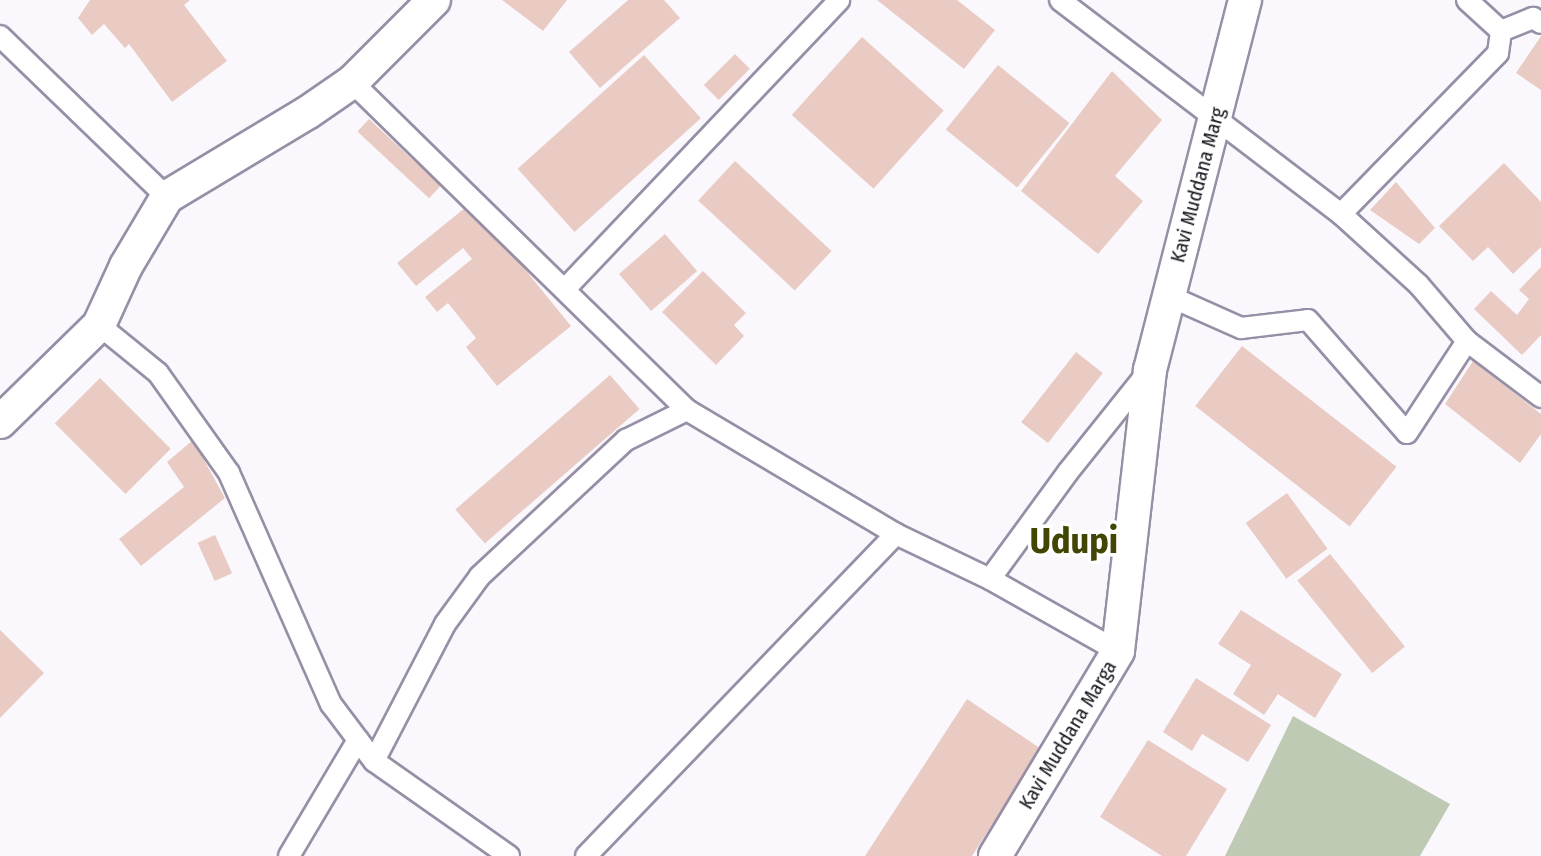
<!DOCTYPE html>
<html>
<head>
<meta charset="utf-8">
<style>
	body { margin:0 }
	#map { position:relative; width:1541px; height:856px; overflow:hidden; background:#faf8fd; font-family:"Fira Sans Condensed",sans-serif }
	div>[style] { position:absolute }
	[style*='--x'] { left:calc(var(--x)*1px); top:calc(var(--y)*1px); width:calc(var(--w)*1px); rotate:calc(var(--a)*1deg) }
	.green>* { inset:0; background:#becab4 }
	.building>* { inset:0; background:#e9cbc4; transform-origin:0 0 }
	.roads { filter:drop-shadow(2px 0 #978fa6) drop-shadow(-2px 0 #978fa6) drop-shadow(0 2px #978fa6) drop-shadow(0 -2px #978fa6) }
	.street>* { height:20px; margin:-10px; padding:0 10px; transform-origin:10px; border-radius:10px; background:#fff }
	.primary>* { height:32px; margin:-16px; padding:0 16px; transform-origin:16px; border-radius:16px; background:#fff }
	span { translate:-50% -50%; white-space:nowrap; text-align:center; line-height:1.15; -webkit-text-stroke:7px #fff; paint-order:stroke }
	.street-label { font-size:20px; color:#19151e }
	.town-label { font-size:36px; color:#434504; font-weight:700 }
</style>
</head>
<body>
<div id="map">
	<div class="green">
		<div style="clip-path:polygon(1293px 716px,1450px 804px,1420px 856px,1225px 856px)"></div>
	</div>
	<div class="building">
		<div style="clip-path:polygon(90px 0,190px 0,184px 5px,227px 61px,172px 102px,129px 44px,125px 48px,104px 24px,92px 35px,78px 18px)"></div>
		<div style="clip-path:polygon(502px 0,567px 0,543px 31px)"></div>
		<div style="clip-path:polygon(628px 0,664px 0,680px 18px,600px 88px,569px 52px)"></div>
		<div style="clip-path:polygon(877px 0,957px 0,995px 30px,964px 69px)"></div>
		<div style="clip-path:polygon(1541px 36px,1541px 90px,1516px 73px)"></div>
		<div style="left:862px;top:37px;width:110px;height:105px;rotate:42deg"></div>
		<div style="left:735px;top:54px;width:21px;height:44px;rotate:45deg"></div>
		<div style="left:644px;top:55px;width:85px;height:170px;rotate:48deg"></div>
		<div style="left:998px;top:65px;width:92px;height:83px;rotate:39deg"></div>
		<div style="clip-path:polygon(1112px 71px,1162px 120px,1115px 176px,1143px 201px,1098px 254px,1021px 191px)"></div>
		<div style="left:369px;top:119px;width:98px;height:17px;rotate:43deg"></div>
		<div style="left:735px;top:161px;width:132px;height:54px;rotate:43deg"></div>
		<div style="clip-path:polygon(1504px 163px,1541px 202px,1541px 247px,1513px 274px,1488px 247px,1473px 261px,1439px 226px)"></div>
		<div style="clip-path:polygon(1396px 182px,1435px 228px,1419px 244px,1370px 210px)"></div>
		<div style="clip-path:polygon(471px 203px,571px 326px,497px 386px,466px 347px,476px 338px,448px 303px,437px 312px,425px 297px,472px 259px,463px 248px,416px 286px,397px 263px)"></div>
		<div style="left:665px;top:234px;width:49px;height:61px;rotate:49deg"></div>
		<div style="clip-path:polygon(1541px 267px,1541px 335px,1522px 355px,1474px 309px,1491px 291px,1517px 315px,1529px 299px,1519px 290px)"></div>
		<div style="clip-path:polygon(703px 271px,746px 313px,734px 325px,744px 336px,716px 365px,662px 312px)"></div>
		<div style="left:1242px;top:346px;width:196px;height:76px;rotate:38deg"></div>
		<div style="left:1076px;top:352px;width:34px;height:89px;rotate:38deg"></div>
		<div style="clip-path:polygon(1473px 361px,1541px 414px,1541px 434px,1520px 463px,1445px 404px)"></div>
		<div style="left:610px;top:375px;width:45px;height:205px;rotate:49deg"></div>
		<div style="left:100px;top:378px;width:100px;height:64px;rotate:45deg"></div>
		<div style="clip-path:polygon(193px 440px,225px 498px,141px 566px,119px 539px,184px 487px,167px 462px)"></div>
		<div style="left:1287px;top:493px;width:69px;height:51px;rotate:54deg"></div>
		<div style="left:215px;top:535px;width:42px;height:19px;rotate:66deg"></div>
		<div style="left:1330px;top:554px;width:119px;height:42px;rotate:51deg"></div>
		<div style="clip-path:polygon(1241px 610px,1342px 674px,1315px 718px,1278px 694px,1264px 715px,1233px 694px,1251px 665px,1218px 644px)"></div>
		<div style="clip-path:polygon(0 630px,44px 673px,0 718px)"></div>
		<div style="clip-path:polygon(1196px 678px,1271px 725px,1248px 762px,1202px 734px,1192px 751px,1163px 732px)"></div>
		<div style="clip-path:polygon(967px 699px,1041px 749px,972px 856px,865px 856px)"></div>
		<div style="clip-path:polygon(1148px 740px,1227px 789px,1186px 856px,1162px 856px,1100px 817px)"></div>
	</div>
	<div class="roads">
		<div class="street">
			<div style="--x:1060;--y:0;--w:353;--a:37.3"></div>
			<div style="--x:1341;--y:214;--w:105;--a:42.3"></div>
			<div style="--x:1419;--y:285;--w:74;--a:49.4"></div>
			<div style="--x:1467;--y:341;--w:93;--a:37.1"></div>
			<div style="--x:1467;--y:0;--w:46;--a:42.4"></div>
			<div style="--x:1501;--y:31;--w:35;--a:-22"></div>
			<div style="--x:1533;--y:18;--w:9;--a:32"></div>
			<div style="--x:0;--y:36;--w:232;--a:44"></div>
			<div style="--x:352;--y:82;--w:469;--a:44.4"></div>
			<div style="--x:687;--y:410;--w:243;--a:30.7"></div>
			<div style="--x:896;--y:534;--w:104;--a:25.6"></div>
			<div style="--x:990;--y:579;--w:147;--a:29.4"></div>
			<div style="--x:1341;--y:214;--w:225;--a:-45.7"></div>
			<div style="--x:1498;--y:53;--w:22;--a:-82"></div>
			<div style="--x:566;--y:288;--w:397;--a:-46.5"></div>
			<div style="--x:1169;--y:296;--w:79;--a:24"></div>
			<div style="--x:1241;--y:328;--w:67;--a:-6.8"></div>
			<div style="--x:1308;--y:320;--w:150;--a:48.8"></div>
			<div style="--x:1407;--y:433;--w:110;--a:-56.9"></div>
			<div style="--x:99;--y:325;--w:76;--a:39.1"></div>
			<div style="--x:158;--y:373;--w:123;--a:54.6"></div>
			<div style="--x:229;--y:473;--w:253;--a:66.2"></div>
			<div style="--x:331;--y:704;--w:71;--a:53"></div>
			<div style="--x:374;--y:761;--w:165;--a:35.1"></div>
			<div style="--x:990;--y:579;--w:132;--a:-53.9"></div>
			<div style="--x:1068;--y:472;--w:128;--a:-51.3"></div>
			<div style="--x:374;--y:761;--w:154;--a:-62.6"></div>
			<div style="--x:445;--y:624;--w:59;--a:-53.9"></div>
			<div style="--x:480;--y:576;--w:200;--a:-43"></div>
			<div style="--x:626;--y:440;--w:68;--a:-26.2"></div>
			<div style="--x:289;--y:856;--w:135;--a:-59.3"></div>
			<div style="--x:586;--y:856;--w:447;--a:-46.1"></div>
		</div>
		<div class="primary">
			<div style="--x:0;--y:422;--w:139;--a:-44.4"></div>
			<div style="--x:99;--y:325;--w:65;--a:-65.4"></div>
			<div style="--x:126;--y:266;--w:80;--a:-59.3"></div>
			<div style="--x:167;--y:197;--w:163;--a:-31"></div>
			<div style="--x:307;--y:113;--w:55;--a:-34.6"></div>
			<div style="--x:352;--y:82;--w:116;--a:-45"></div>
			<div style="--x:995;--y:856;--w:239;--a:-59"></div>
			<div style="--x:1118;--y:651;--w:283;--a:-83.5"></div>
			<div style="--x:1150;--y:370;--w:382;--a:-75.6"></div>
		</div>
	</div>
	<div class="street-label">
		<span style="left:1198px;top:185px;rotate:-75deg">Kavi Muddana Marg</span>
		<span style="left:1068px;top:735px;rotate:-59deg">Kavi Muddana Marga</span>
	</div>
	<div class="town-label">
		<span style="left:1074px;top:542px">Udupi</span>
	</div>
</div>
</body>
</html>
